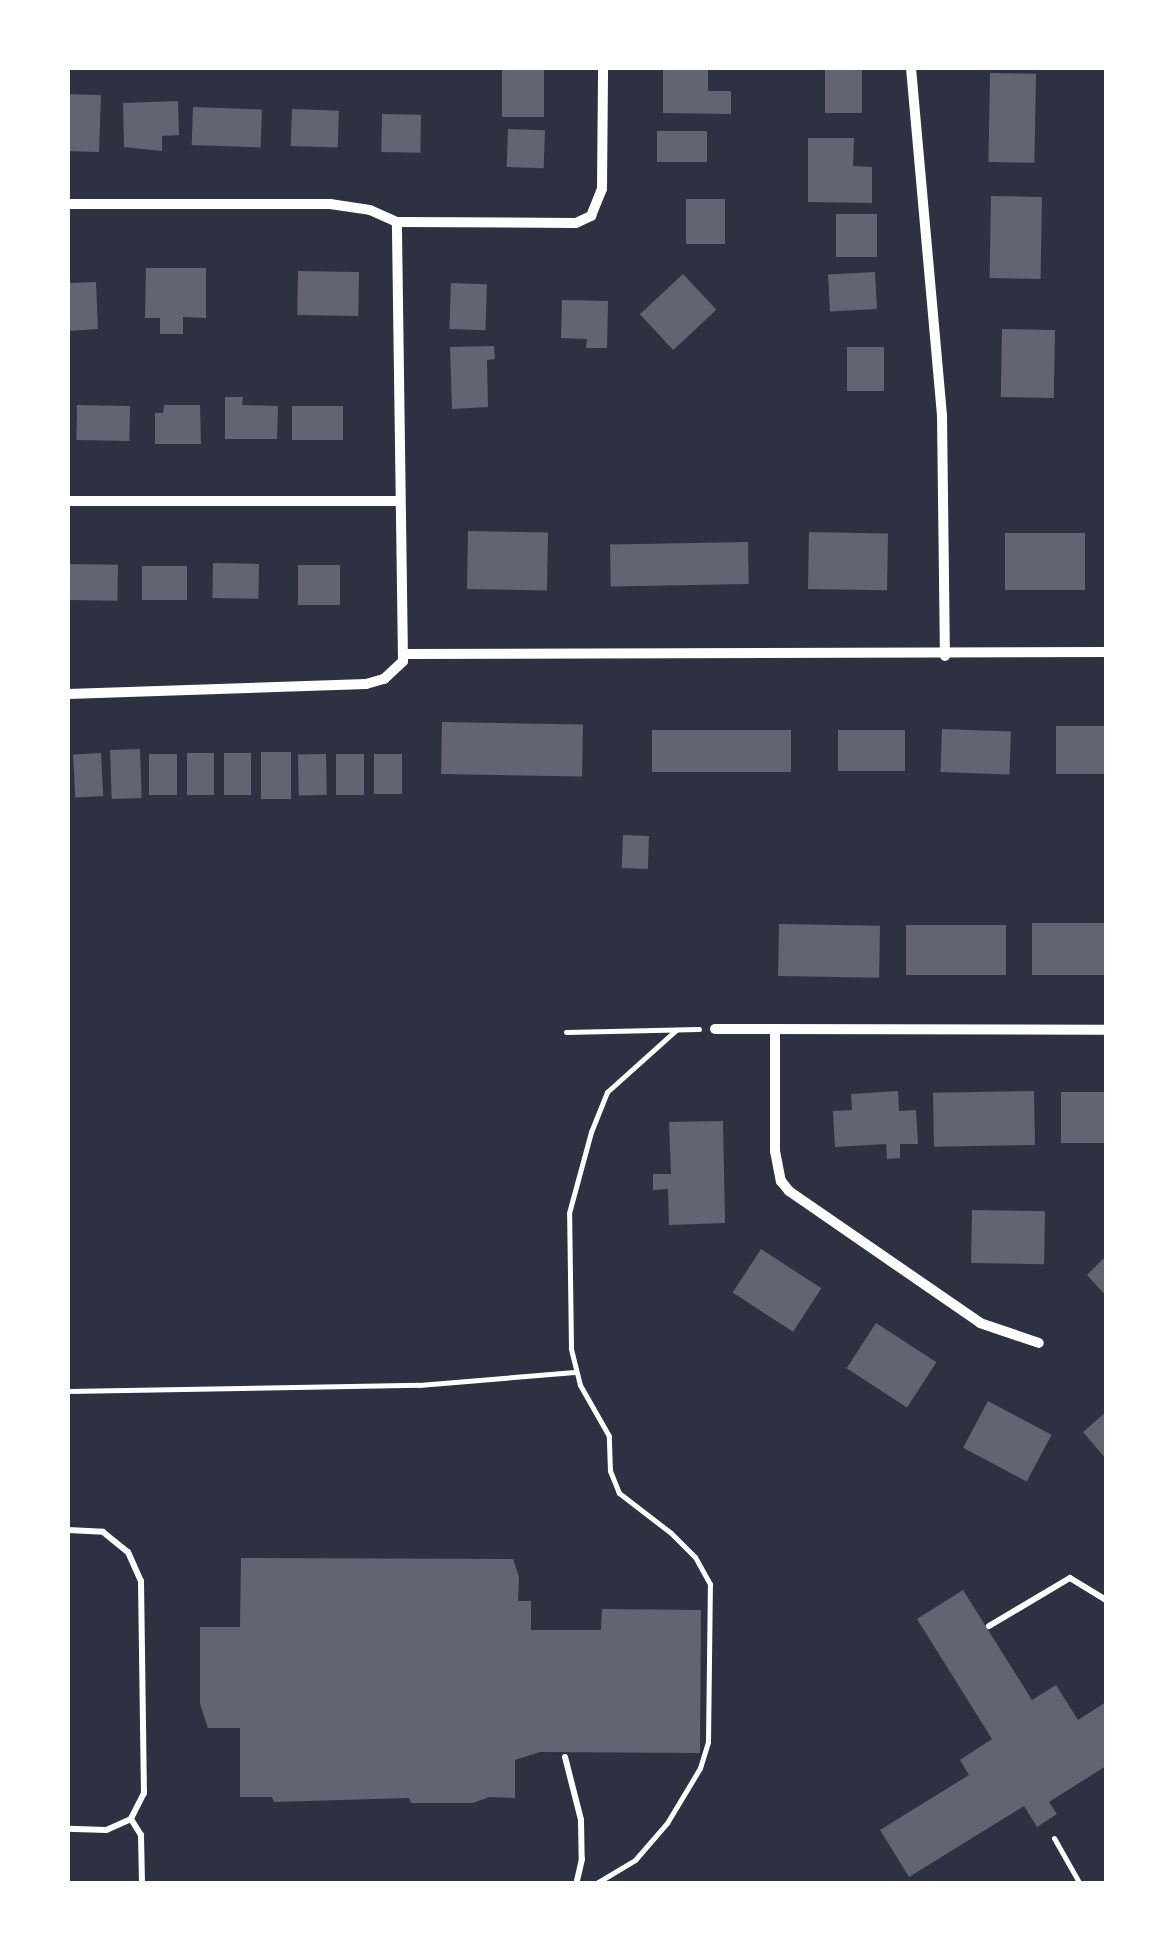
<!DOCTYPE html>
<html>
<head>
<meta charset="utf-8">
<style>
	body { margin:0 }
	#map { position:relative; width:1174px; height:1951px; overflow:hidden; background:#2d3142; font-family:"Source Serif 4",serif }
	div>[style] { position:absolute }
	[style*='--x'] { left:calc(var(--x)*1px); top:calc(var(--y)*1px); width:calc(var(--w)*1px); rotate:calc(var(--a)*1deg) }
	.building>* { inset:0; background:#626471; transform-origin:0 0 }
	.path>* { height:5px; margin:-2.5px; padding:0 2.5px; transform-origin:2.5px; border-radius:2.5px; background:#fff }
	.service>* { height:6px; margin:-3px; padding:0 3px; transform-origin:3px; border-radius:3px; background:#fff }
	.minor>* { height:10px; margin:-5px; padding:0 5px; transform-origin:5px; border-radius:5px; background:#fff }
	span { translate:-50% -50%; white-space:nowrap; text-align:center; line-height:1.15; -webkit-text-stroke:8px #fff; paint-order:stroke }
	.frame { position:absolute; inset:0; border:70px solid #fff; pointer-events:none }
</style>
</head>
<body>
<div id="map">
	<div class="building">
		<div style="left:502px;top:68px;width:42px;height:49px"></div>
		<div style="clip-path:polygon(663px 68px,708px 68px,708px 91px,731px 91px,731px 114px,663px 113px)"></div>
		<div style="left:825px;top:68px;width:37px;height:45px"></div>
		<div style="left:990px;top:73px;width:46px;height:89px;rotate:1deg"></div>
		<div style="left:68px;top:94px;width:33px;height:57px;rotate:2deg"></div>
		<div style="clip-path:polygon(178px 101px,179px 135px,162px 136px,162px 151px,124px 147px,123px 103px)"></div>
		<div style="left:193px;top:107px;width:69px;height:38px;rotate:2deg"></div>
		<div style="left:292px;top:109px;width:47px;height:37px;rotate:2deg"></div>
		<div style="left:382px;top:114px;width:39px;height:38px;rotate:1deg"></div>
		<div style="left:508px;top:129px;width:37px;height:38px;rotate:2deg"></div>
		<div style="left:657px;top:131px;width:50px;height:31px"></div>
		<div style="clip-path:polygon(808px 138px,854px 138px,853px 166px,872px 167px,872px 203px,808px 202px)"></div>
		<div style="left:991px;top:196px;width:51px;height:82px;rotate:1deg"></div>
		<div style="left:686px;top:199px;width:39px;height:45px"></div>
		<div style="left:836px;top:214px;width:41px;height:43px"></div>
		<div style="clip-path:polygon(146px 268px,206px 268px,206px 318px,183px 317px,183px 334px,160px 334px,160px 318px,145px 318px)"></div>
		<div style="left:298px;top:271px;width:61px;height:44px;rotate:1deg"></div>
		<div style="left:875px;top:272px;width:37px;height:47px;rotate:87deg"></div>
		<div style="left:683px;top:274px;width:49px;height:59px;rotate:47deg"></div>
		<div style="clip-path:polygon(96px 282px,98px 329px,68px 331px,70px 283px)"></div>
		<div style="left:451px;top:283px;width:36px;height:46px;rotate:2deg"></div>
		<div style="clip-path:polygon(562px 300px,608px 301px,607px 348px,586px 348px,587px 339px,561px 338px)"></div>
		<div style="left:1002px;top:329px;width:53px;height:68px;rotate:1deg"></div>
		<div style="clip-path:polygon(494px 346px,495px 359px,487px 360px,488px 407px,452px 409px,450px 347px)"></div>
		<div style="left:847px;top:347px;width:37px;height:44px"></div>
		<div style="clip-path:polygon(225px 397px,243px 397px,242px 405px,278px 406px,277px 439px,225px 439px)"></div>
		<div style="left:77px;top:405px;width:53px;height:35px;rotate:1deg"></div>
		<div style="clip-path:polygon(164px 405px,200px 405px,201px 444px,155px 444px,155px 413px,163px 413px)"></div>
		<div style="left:292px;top:406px;width:51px;height:34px"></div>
		<div style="left:468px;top:531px;width:80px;height:58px;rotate:1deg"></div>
		<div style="left:809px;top:532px;width:79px;height:57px;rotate:1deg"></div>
		<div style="left:1005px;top:533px;width:80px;height:57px"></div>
		<div style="left:748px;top:542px;width:42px;height:138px;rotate:89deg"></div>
		<div style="left:213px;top:563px;width:46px;height:35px;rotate:1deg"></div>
		<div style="left:70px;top:564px;width:48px;height:36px;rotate:1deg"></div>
		<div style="left:298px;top:565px;width:42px;height:40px"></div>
		<div style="left:142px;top:566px;width:45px;height:34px"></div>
		<div style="left:442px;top:722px;width:141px;height:52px;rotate:1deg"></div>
		<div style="left:1056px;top:726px;width:50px;height:48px"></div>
		<div style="left:942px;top:729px;width:69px;height:43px;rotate:2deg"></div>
		<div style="left:652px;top:730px;width:139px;height:42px"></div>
		<div style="left:838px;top:730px;width:67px;height:41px"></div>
		<div style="left:140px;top:749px;width:49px;height:30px;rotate:88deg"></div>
		<div style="left:261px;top:752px;width:30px;height:47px"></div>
		<div style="left:101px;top:753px;width:43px;height:28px;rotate:87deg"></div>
		<div style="left:187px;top:753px;width:27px;height:42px"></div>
		<div style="left:224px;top:753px;width:27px;height:42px"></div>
		<div style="left:149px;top:754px;width:28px;height:41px"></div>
		<div style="left:326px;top:754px;width:41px;height:28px;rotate:89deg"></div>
		<div style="left:336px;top:754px;width:28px;height:41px"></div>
		<div style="left:374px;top:754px;width:28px;height:40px"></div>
		<div style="left:623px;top:835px;width:26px;height:33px;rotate:2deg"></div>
		<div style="left:1032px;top:923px;width:74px;height:52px"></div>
		<div style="left:779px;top:924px;width:101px;height:52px;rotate:1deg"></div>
		<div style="left:906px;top:925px;width:100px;height:50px"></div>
		<div style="clip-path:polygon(898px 1091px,899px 1111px,916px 1110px,918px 1144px,900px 1144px,900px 1158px,887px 1159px,886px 1144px,835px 1147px,833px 1111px,852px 1110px,851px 1094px)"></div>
		<div style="left:1034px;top:1091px;width:54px;height:101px;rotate:89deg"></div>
		<div style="left:1061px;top:1092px;width:45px;height:51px"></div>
		<div style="clip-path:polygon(723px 1121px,725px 1223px,669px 1225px,668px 1189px,653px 1190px,653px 1174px,671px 1174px,669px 1122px)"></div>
		<div style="left:972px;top:1210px;width:73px;height:53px;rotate:1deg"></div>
		<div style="left:761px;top:1249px;width:72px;height:52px;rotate:33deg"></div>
		<div style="clip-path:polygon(1106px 1256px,1106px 1296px,1087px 1275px)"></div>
		<div style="left:876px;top:1323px;width:72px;height:54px;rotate:33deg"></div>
		<div style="left:988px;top:1401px;width:72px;height:53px;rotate:28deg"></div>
		<div style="clip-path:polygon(1106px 1412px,1106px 1459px,1083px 1432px)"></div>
		<div style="clip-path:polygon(241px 1558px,513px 1559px,519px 1577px,518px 1601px,531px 1601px,531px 1630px,601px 1630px,602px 1609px,701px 1610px,700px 1753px,540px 1752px,515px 1760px,515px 1798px,489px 1797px,473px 1803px,411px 1803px,409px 1798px,274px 1802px,272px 1797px,240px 1797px,240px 1728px,208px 1728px,200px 1704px,200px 1627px,240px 1627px)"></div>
		<div style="clip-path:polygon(963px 1590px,1032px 1700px,1056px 1685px,1078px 1720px,1106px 1702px,1106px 1766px,1049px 1802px,1057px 1814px,1037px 1827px,1024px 1806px,909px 1877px,880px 1830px,969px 1775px,960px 1760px,992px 1739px,917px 1619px)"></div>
	</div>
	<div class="path">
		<div style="--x:566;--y:1032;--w:133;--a:-1.3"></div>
		<div style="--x:68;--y:1391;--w:351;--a:-1"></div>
		<div style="--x:419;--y:1385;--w:156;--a:-4.8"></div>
		<div style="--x:1054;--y:1838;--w:53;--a:60.5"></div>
		<div style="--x:595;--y:1884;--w:47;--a:-31"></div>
		<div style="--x:635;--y:1860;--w:49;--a:-49.1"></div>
		<div style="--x:667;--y:1823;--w:64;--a:-59"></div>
		<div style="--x:700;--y:1768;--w:27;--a:-73"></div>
		<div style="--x:708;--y:1742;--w:158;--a:-89.3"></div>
		<div style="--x:710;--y:1584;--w:31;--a:-119"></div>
		<div style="--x:695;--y:1557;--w:34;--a:-135"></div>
		<div style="--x:671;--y:1533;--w:66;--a:-142.4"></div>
		<div style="--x:619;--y:1493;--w:24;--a:-112"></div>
		<div style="--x:610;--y:1471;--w:35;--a:-92"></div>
		<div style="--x:609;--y:1436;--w:59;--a:-119.6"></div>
		<div style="--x:580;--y:1385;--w:38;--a:-104"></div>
		<div style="--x:571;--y:1348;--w:135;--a:-90.8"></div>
		<div style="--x:569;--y:1213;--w:84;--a:-74.8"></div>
		<div style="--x:591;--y:1132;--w:43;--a:-68.2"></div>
		<div style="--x:607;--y:1092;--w:93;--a:-41.9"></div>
	</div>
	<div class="service">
		<div style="--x:68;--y:1530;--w:35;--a:3"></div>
		<div style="--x:103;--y:1532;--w:32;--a:39"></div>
		<div style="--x:128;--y:1552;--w:32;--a:66"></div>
		<div style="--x:141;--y:1581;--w:212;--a:89.2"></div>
		<div style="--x:144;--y:1793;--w:29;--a:117"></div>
		<div style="--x:131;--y:1819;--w:27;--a:156"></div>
		<div style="--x:106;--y:1830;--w:38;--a:-178"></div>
		<div style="--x:989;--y:1626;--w:94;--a:-30.7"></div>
		<div style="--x:1070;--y:1578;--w:42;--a:31.4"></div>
		<div style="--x:565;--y:1757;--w:65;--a:75.7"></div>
		<div style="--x:581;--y:1820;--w:39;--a:89"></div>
		<div style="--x:582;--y:1859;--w:26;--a:103"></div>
		<div style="--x:131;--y:1819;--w:19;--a:58"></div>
		<div style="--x:141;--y:1835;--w:49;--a:88.8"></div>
	</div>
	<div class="minor">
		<div style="--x:911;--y:68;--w:348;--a:84.9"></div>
		<div style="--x:942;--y:415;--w:241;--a:89.3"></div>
		<div style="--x:68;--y:204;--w:262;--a:0"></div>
		<div style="--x:330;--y:204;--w:40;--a:8.5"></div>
		<div style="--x:370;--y:210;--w:30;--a:24"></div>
		<div style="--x:397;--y:222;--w:179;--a:0.3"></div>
		<div style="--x:576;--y:223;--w:17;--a:-25"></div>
		<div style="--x:591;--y:216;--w:29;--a:-68"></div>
		<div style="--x:602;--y:189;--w:121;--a:-89.5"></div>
		<div style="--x:68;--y:501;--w:331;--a:0"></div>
		<div style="--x:405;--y:654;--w:701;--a:-0.16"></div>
		<div style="--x:68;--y:694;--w:298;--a:-1.9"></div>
		<div style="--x:366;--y:684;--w:19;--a:-16"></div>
		<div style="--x:384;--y:679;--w:26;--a:-43"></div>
		<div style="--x:403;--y:661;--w:439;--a:-90.8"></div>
		<div style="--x:715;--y:1029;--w:391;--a:0.1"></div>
		<div style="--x:775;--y:1030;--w:121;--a:90"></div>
		<div style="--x:775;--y:1151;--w:31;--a:79"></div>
		<div style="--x:781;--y:1181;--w:13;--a:51"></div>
		<div style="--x:789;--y:1191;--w:232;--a:34.6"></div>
		<div style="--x:980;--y:1323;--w:62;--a:18.7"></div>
	</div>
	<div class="frame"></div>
</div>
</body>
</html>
